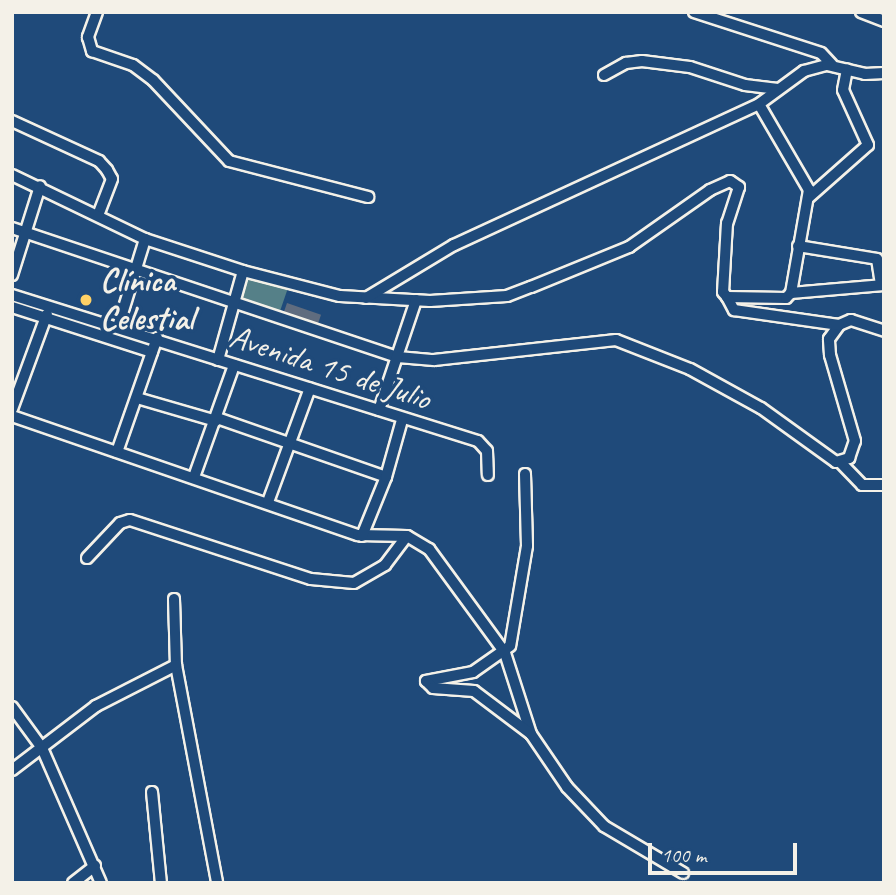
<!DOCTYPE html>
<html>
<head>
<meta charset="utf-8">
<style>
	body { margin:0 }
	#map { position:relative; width:896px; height:895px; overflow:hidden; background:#1f4a7a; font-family:Caveat,sans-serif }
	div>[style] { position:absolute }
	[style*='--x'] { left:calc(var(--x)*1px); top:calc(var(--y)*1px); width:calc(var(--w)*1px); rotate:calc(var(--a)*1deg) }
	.green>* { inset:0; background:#558088; transform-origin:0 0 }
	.building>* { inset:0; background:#5f6c7f; transform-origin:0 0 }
	.roads { filter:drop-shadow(2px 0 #f4f1e8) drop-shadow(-2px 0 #f4f1e8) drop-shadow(0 2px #f4f1e8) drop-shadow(0 -2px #f4f1e8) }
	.minor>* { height:10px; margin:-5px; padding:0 5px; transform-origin:5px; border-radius:5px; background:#1f4a7a }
	.dots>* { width:19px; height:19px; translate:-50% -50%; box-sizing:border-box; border:4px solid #1f4a7a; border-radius:50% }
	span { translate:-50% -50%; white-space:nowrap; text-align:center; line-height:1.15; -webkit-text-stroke:7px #1f4a7a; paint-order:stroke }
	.poi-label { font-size:33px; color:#f4f1e8; font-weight:700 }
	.left { translate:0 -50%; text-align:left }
	.street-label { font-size:33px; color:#f4f1e8 }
	.frame { position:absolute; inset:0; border:14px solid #f4f1e8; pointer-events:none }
	.scale { position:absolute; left:648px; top:843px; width:149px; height:32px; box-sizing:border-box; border:4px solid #f4f1e8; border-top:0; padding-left:9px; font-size:21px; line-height:24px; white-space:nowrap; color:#f4f1e8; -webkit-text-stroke:5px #1f4a7a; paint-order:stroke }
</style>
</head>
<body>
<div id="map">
	<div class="green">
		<div style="left:248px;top:275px;width:42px;height:23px;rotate:19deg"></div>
	</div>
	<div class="building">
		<div style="left:287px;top:303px;width:36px;height:9px;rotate:19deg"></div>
	</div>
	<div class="roads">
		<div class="minor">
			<div style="--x:97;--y:12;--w:27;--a:110"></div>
			<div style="--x:88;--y:37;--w:15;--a:74"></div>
			<div style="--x:92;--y:51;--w:43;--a:18.9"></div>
			<div style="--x:133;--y:65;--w:25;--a:37"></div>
			<div style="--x:153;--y:80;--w:111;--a:46.8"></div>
			<div style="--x:229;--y:161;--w:144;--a:14.5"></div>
			<div style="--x:694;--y:12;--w:133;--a:17.9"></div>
			<div style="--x:821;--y:53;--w:16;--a:47"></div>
			<div style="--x:861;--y:12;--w:25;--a:21"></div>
			<div style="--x:604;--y:75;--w:25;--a:-29"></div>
			<div style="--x:626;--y:63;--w:16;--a:-7"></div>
			<div style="--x:642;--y:61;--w:48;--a:7.1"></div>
			<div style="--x:690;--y:67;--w:58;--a:18.1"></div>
			<div style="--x:745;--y:85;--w:33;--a:7"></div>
			<div style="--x:12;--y:121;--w:96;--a:24.7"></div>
			<div style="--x:99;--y:161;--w:12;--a:48"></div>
			<div style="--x:107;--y:170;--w:10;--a:61"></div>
			<div style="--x:112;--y:179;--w:39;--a:111"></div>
			<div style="--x:12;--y:175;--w:148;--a:25.7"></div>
			<div style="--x:145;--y:239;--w:103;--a:18.1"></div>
			<div style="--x:243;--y:271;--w:100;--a:14.5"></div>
			<div style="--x:340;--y:296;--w:90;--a:3.2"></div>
			<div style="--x:430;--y:301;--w:77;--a:-3.7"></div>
			<div style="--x:507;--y:296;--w:26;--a:-21"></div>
			<div style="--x:531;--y:287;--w:106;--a:-22.2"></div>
			<div style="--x:629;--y:247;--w:99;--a:-35.1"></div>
			<div style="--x:710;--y:190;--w:22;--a:-24"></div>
			<div style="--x:730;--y:181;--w:11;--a:34"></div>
			<div style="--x:739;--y:187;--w:38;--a:108"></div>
			<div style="--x:727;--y:223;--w:69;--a:93.3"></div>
			<div style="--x:723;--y:292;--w:6;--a:51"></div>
			<div style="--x:727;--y:297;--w:59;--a:1"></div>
			<div style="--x:786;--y:298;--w:7;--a:-45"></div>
			<div style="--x:791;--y:293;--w:105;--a:-80.1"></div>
			<div style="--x:809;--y:190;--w:99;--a:-120.2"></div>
			<div style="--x:808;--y:198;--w:80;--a:-41.5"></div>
			<div style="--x:868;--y:145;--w:60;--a:-114.4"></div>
			<div style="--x:843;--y:90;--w:21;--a:-79"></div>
			<div style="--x:12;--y:228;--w:407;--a:18.5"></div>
			<div style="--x:398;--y:357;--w:36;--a:5"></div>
			<div style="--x:434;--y:360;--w:183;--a:-6.3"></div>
			<div style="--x:616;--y:340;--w:79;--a:21.4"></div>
			<div style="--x:690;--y:369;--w:81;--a:28.8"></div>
			<div style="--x:761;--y:408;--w:92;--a:35.8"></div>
			<div style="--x:836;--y:462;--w:14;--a:-17"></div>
			<div style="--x:849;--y:458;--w:18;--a:-71"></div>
			<div style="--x:855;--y:441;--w:90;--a:-106.2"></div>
			<div style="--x:830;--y:355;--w:16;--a:-94"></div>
			<div style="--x:829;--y:339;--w:17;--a:-54"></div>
			<div style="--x:839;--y:325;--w:13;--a:-23"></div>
			<div style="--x:851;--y:320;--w:35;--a:18"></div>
			<div style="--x:798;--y:246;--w:80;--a:9.3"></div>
			<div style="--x:877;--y:259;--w:26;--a:81"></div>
			<div style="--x:12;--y:275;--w:93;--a:-72.5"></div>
			<div style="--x:791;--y:293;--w:93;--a:-4.9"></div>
			<div style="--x:12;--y:295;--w:488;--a:17.4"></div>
			<div style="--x:478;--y:441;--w:13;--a:48"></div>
			<div style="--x:487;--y:451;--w:24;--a:88"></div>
			<div style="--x:727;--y:297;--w:15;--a:62"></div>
			<div style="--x:734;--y:310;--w:106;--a:8.1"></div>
			<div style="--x:366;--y:298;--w:103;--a:-31.1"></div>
			<div style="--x:454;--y:245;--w:336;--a:-24.8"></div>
			<div style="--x:759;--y:104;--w:56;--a:-36.3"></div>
			<div style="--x:804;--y:71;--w:24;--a:-15"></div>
			<div style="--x:827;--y:65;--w:39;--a:13"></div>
			<div style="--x:865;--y:74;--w:19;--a:-3"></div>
			<div style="--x:12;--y:307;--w:147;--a:17.8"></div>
			<div style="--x:118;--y:327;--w:92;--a:-72.9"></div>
			<div style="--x:218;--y:360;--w:92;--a:-74.3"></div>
			<div style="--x:137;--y:398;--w:82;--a:16.2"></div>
			<div style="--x:12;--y:409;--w:101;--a:-69.8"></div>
			<div style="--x:379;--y:410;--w:116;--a:-71.4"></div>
			<div style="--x:12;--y:416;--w:366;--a:19"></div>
			<div style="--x:358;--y:535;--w:49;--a:1.2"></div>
			<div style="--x:407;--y:536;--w:26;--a:31"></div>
			<div style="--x:429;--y:549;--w:129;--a:53.8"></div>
			<div style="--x:505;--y:653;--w:85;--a:72.2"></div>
			<div style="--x:531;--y:734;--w:64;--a:55.8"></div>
			<div style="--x:567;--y:787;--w:54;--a:46.5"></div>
			<div style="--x:604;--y:826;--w:92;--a:30.7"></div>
			<div style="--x:217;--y:418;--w:179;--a:19.2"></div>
			<div style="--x:117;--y:452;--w:121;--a:-70.7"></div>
			<div style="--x:840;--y:462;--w:32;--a:46"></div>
			<div style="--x:862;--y:485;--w:22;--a:0"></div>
			<div style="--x:525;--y:474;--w:72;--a:88.4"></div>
			<div style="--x:527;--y:546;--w:101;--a:99.6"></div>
			<div style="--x:510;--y:646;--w:45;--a:144.9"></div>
			<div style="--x:473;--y:672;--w:48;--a:169.2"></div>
			<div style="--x:426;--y:681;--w:10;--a:45"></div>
			<div style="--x:433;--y:688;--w:41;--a:4.2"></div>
			<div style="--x:474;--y:691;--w:71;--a:37"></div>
			<div style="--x:194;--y:477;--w:119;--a:-70.3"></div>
			<div style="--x:268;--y:502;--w:121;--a:-69.8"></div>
			<div style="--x:362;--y:536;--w:64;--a:-67.9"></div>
			<div style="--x:386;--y:477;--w:59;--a:-74.3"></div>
			<div style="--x:87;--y:558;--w:48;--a:-46.7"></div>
			<div style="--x:120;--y:523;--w:10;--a:-17"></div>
			<div style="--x:130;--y:520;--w:190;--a:18.1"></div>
			<div style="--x:311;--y:579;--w:43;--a:5.3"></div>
			<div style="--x:354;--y:583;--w:36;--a:-30"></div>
			<div style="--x:385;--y:565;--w:36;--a:-53"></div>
			<div style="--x:174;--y:599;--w:66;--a:88.3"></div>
			<div style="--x:176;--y:665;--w:222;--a:79.3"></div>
			<div style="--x:12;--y:707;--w:51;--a:53.8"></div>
			<div style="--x:42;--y:748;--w:147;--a:66.4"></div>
			<div style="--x:12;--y:770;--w:106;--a:-37.3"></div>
			<div style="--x:96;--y:706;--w:90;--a:-27.1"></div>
			<div style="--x:152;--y:792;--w:91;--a:84.4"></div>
			<div style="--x:73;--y:883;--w:28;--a:-38"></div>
		</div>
	</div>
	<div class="dots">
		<div style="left:86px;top:300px;background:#ffd166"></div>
	</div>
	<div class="poi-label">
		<span class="left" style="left:100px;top:300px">Clínica<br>Celestial</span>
	</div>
	<div class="street-label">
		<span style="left:330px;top:368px;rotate:18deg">Avenida 15 de Julio</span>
	</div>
	<div class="frame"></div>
	<div class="scale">100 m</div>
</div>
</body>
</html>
